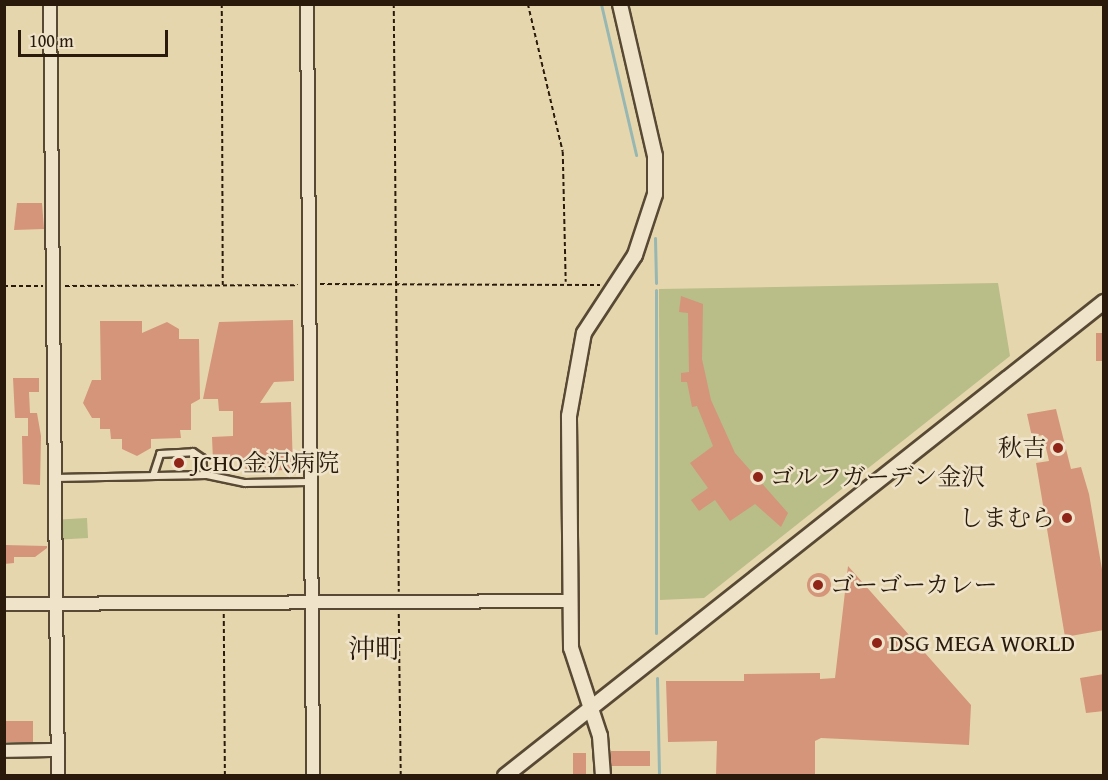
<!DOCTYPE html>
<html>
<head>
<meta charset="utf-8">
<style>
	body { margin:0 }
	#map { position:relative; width:1108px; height:780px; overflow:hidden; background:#e6d6ae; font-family:"Gentium Book Plus","Noto Serif JP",serif }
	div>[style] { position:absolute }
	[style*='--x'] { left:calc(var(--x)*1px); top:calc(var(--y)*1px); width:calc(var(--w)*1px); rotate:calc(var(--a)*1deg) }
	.green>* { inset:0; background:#b9bd88; transform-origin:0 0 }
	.stream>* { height:3px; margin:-1.5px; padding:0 1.5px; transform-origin:1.5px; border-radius:1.5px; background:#97b7b2 }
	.building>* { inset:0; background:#d4957b; transform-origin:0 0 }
	.round { border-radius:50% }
	.path>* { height:1.5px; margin-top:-0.75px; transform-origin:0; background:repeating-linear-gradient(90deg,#291a0b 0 4.5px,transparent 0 7.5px) }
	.roads { filter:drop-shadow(2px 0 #584934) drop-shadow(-2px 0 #584934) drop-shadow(0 2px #584934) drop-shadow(0 -2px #584934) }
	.service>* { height:6px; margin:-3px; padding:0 3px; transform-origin:3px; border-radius:3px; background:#efe4ca }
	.minor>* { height:12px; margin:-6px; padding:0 6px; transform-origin:6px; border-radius:6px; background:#efe4ca }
	.tertiary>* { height:14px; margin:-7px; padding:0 7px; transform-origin:7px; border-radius:7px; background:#efe4ca }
	.dots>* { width:16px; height:16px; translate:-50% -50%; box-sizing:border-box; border:3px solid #efe4ca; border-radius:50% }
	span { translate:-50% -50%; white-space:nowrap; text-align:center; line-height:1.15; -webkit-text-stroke:5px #efe4ca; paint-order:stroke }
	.poi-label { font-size:24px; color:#291a0b }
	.right { translate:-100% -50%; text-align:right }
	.left { translate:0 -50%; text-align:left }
	.quarter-label { font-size:27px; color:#291a0b }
	.frame { position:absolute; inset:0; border:6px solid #291a0b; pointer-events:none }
	.scale { position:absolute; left:18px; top:30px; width:150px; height:27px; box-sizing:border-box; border:3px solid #291a0b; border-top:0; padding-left:8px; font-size:18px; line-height:21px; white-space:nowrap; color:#291a0b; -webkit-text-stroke:4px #efe4ca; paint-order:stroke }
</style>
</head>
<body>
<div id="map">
	<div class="green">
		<div style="clip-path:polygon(998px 283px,1010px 356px,704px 598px,660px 600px,659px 289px)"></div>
		<div style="left:87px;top:518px;width:20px;height:27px;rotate:87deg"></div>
	</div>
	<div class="stream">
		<div style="--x:601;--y:4;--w:155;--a:76.9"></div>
		<div style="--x:655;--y:238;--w:45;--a:88.7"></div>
		<div style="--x:656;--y:290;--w:343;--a:90"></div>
		<div style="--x:657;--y:678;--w:98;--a:88.8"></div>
	</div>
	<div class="building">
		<div style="clip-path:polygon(17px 203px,42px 203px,44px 229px,14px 230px)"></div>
		<div style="clip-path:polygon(681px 296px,703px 304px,702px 359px,711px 400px,735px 453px,788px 513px,781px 527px,755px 504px,730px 521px,715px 500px,699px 511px,691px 500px,708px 488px,690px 463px,713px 446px,697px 406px,692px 407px,687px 382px,681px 382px,681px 373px,689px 372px,688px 313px,679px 312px)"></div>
		<div style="clip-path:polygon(293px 320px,294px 381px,274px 382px,260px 403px,291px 402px,293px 470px,246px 471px,244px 460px,213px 461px,212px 437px,233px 436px,233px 411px,219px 411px,218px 399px,203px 399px,219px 322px)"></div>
		<div style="clip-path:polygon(100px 321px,142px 321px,142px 333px,167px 322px,179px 329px,179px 339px,199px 339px,200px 399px,191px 404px,191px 430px,180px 430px,181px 438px,151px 439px,151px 448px,137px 456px,122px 449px,122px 439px,111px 439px,110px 429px,100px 429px,100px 418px,92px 418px,83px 403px,92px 380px,101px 380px)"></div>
		<div style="left:1096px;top:333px;width:8px;height:28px"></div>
		<div style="clip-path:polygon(13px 378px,39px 378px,39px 392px,29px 392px,30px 413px,37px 413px,41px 436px,40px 485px,23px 484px,22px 436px,28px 436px,28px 418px,15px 418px)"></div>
		<div style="clip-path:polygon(1056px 409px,1071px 469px,1081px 467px,1089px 494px,1103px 575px,1104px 630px,1065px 637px,1036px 463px,1049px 461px,1043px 435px,1032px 437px,1027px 414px)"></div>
		<div style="clip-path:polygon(4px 545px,47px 546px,47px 548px,35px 557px,14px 557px,14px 563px,4px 564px)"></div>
		<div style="clip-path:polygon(848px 566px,971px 705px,969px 745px,821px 738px,815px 741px,815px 776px,716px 776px,717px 741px,668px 742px,666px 681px,744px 681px,744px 674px,820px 673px,820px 679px,835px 678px)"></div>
		<div class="round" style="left:807px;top:573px;width:24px;height:24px"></div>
		<div style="clip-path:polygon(1104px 674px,1104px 711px,1086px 713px,1080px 678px)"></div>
		<div style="left:4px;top:721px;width:29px;height:21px"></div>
		<div style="left:611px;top:751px;width:39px;height:15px"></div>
		<div style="left:573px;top:753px;width:13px;height:23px"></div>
	</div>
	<div class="path">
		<div style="--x:222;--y:4;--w:281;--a:89.8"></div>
		<div style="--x:394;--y:4;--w:588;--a:89.51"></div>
		<div style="--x:528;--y:4;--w:152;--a:76.7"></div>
		<div style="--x:563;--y:152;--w:130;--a:88.7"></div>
		<div style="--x:320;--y:284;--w:280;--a:0.2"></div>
		<div style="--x:4;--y:286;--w:39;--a:0"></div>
		<div style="--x:65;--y:286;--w:233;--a:-0.2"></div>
		<div style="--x:224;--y:614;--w:162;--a:89.6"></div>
		<div style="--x:399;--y:614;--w:162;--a:89.3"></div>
	</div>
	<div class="roads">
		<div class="service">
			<div style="--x:153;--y:476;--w:23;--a:-72"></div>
			<div style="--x:160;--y:454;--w:33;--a:-3"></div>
			<div style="--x:193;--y:452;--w:11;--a:34"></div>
			<div style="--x:202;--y:458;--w:17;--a:83"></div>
			<div style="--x:55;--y:478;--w:152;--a:-1.1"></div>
			<div style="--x:207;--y:475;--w:39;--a:12"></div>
			<div style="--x:245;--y:483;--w:63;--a:-0.9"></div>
		</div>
		<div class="minor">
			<div style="--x:50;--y:4;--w:772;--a:89.41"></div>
			<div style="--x:307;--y:4;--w:772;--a:89.55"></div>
			<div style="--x:4;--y:604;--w:566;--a:-0.3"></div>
			<div style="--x:4;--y:751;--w:54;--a:-1.1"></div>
		</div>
		<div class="tertiary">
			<div style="--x:505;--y:776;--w:764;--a:-38.36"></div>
			<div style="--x:603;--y:776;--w:40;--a:-94.3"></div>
			<div style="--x:600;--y:736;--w:93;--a:-108.2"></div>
			<div style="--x:571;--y:648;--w:232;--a:-90.5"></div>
			<div style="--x:569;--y:416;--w:84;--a:-79.8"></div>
			<div style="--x:584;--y:333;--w:93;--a:-56.8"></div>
			<div style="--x:635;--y:255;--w:64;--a:-71.8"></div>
			<div style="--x:655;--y:194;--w:38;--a:-90"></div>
			<div style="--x:655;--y:156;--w:156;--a:-103"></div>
		</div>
	</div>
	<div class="dots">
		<div style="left:1058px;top:448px;background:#8f2418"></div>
		<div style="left:179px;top:463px;background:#8f2418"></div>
		<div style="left:758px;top:477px;background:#8f2418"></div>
		<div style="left:1067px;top:518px;background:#8f2418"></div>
		<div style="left:818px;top:585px;background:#8f2418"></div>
		<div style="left:877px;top:643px;background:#8f2418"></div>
	</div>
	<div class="poi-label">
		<span class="right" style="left:1046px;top:448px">秋吉</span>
		<span class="left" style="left:192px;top:463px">JCHO金沢病院</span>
		<span class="left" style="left:770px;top:477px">ゴルフガーデン金沢</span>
		<span class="right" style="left:1055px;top:518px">しまむら</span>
		<span class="left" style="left:830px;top:585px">ゴーゴーカレー</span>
		<span class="left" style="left:889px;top:643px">DSG MEGA WORLD</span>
	</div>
	<div class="quarter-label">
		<span style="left:375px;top:649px">沖町</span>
	</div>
	<div class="frame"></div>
	<div class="scale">100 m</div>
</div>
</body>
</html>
